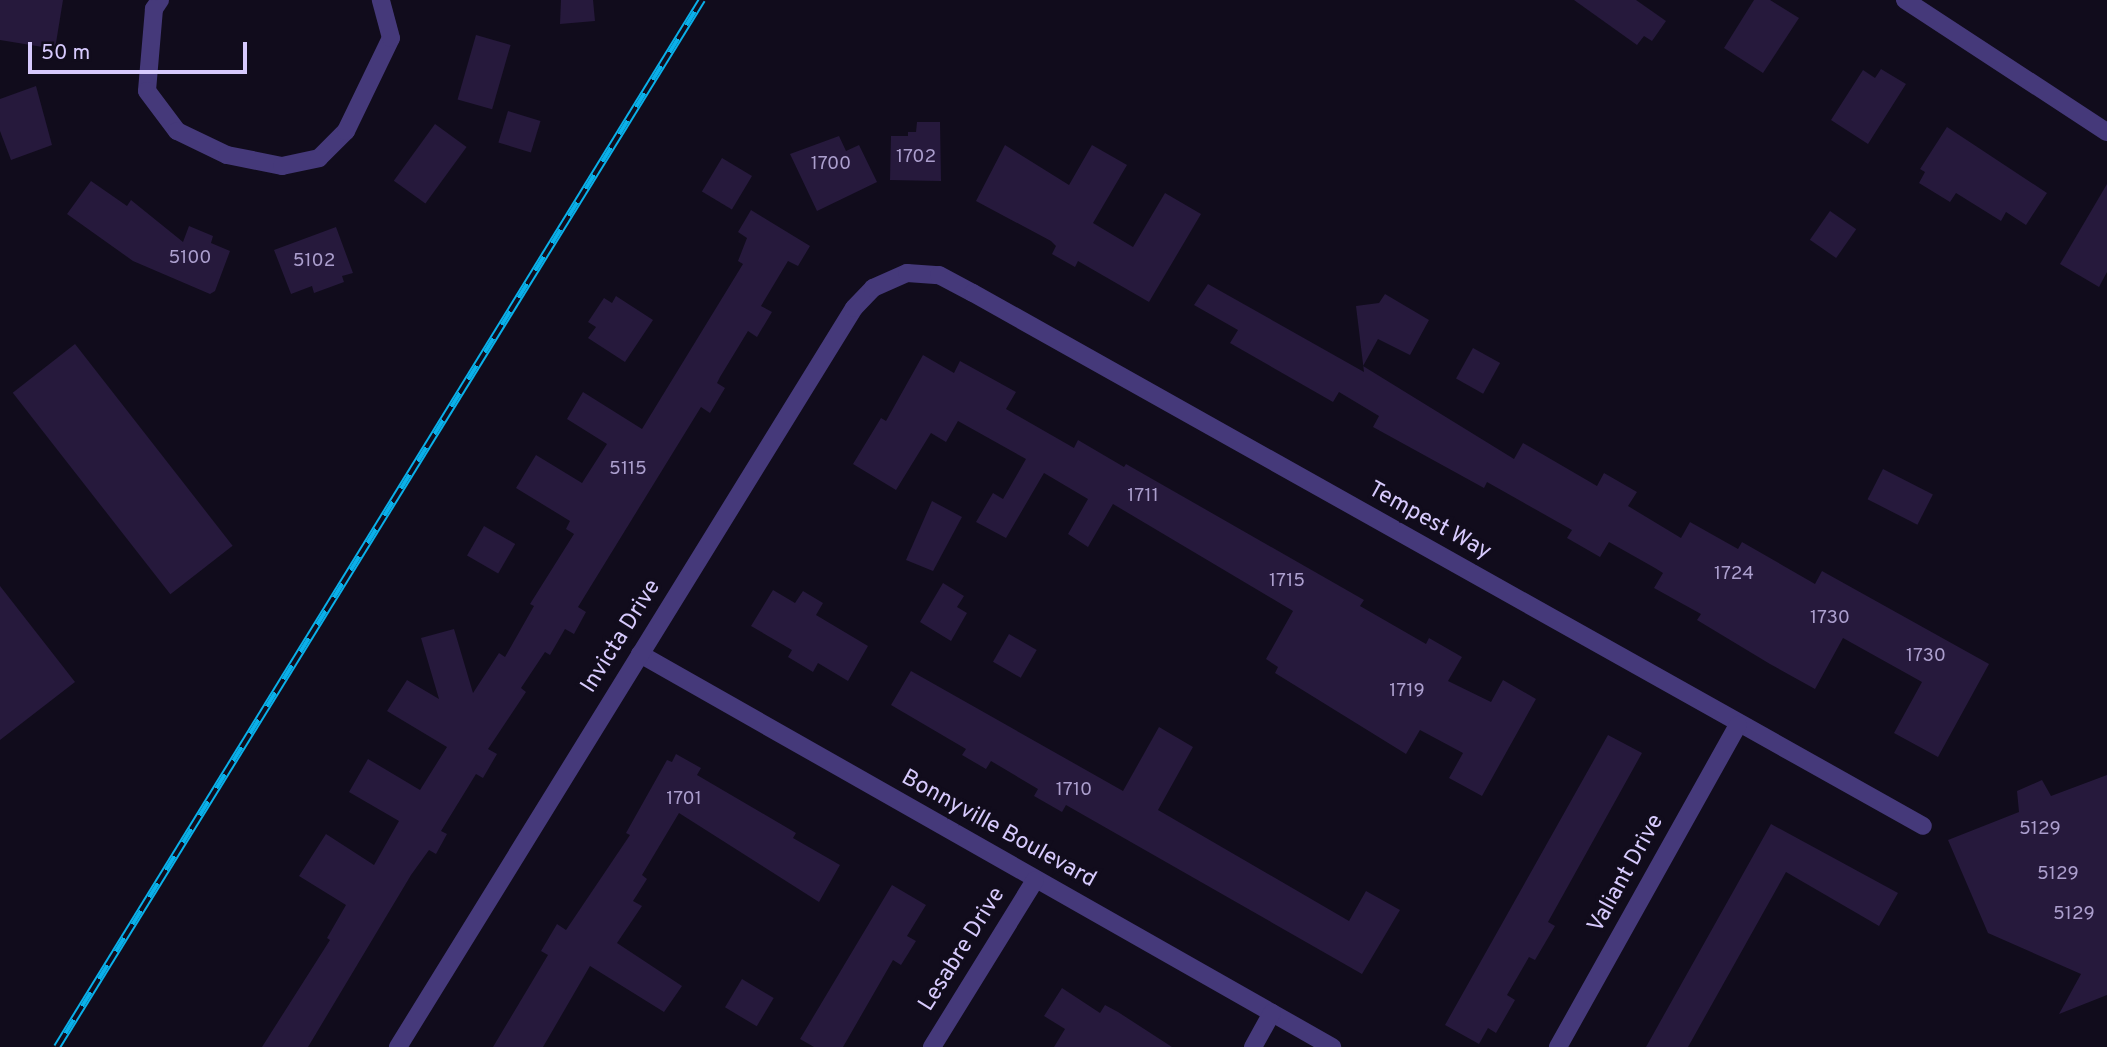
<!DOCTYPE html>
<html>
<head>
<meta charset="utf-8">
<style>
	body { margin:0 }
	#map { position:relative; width:2107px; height:1047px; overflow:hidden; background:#110c1c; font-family:Overpass,sans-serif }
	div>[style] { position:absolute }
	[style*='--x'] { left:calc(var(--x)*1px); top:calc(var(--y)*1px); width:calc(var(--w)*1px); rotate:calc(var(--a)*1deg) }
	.building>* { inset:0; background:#26193c; transform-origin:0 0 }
	.minor>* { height:18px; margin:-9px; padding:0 9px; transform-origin:9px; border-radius:9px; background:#45397a }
	.rail>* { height:8px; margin-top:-4px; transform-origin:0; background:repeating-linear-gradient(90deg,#110c1c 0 16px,#0ab0e9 0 32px); box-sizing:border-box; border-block:2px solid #0ab0e9 }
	span { translate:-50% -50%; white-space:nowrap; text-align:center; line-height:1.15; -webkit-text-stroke:7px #110c1c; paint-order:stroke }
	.number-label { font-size:19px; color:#ab9ecd }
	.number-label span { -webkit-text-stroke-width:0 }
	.street-label { font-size:23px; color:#d7cafd }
	.scale { position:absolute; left:28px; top:42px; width:219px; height:32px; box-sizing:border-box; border:4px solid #d7cafd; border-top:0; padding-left:9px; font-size:21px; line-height:24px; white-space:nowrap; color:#d7cafd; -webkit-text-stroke:5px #110c1c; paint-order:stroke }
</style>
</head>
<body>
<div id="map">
	<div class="building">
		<div style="clip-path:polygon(0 0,63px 0,55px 49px,0 40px)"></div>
		<div style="clip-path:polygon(561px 0,593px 0,595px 21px,560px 24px)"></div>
		<div style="clip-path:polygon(1574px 0,1636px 0,1666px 21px,1652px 41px,1644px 36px,1637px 45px)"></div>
		<div style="clip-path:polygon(1754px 0,1770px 0,1799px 18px,1763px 73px,1724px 48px)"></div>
		<div style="left:476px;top:35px;width:36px;height:67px;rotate:16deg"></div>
		<div style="clip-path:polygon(1881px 69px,1906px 84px,1868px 144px,1831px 120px,1863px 70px,1875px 78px)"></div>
		<div style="clip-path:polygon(36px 86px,52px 145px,11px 160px,0 131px,0 99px)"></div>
		<div style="left:508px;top:111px;width:34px;height:33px;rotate:17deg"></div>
		<div style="clip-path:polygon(917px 122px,940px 122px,941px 181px,890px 180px,891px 136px,908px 136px,908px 132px,916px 132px)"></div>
		<div style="left:435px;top:124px;width:39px;height:70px;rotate:36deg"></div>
		<div style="clip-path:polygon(1947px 127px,2047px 193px,2026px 225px,2006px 212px,2001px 221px,1956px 193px,1950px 202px,1919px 183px,1925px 172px,1920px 169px)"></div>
		<div style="clip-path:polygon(839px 136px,846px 151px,859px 145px,877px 182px,817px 211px,790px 154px)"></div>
		<div style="clip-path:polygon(1005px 145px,1069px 185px,1092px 145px,1127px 165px,1093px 223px,1133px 247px,1165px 193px,1201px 214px,1149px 302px,1078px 261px,1075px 267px,1052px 254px,1056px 246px,1051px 241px,976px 201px)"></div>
		<div style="left:722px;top:158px;width:35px;height:39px;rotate:31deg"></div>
		<div style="clip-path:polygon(91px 181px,127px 206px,131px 200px,183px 242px,189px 226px,213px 236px,211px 243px,230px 251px,215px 291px,210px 294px,133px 261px,67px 214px)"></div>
		<div style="clip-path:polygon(2107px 184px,2107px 272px,2099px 287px,2060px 264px)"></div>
		<div style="clip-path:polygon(751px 210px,810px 246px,798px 266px,788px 261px,761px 306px,772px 312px,757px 337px,748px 331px,720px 377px,717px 383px,725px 388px,710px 413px,701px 407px,578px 607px,586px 612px,574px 634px,565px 629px,550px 655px,545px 652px,521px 688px,526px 692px,488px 749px,497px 754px,483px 778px,476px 774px,441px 831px,447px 834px,436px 854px,429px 850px,411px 875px,308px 1047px,262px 1047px,330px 940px,327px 938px,346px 905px,299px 876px,326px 834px,374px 865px,399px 821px,349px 792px,368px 759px,420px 790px,447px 747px,387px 711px,407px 680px,439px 699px,421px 638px,454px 629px,473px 693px,499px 653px,505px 657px,534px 606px,530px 604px,574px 534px,566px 529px,570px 521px,516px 488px,536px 455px,582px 483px,607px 444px,567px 419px,583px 392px,642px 429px,743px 264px,738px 261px,747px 238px,738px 232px)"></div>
		<div style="left:1830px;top:211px;width:32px;height:35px;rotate:35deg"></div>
		<div style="clip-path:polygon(336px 227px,353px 273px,342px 276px,344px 282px,314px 293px,312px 286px,291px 294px,274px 250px)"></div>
		<div style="clip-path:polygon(1208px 284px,1364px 372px,1356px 306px,1379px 303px,1385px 294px,1429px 320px,1410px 355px,1378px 339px,1363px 366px,1514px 459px,1523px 443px,1597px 486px,1604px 473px,1637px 492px,1628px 506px,1681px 538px,1690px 522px,1738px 549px,1742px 542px,1815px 584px,1822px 571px,1989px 664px,1938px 757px,1894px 733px,1922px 682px,1843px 638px,1815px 689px,1770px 664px,1697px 620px,1701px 614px,1654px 588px,1663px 573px,1655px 568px,1609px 542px,1600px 557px,1567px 538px,1572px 530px,1487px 482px,1484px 488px,1373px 427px,1379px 416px,1339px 392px,1333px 402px,1230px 343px,1238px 330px,1194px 305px)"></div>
		<div style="clip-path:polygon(616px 296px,653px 320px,625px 362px,588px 338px,596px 327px,588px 322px,604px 298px,612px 303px)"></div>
		<div style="left:75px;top:344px;width:256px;height:79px;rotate:52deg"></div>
		<div style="left:1473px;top:348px;width:31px;height:35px;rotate:29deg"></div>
		<div style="clip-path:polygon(923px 355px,954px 373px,960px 361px,1016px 392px,1006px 409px,1074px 448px,1078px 440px,1124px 467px,1126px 464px,1364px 600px,1360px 606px,1426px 644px,1429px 638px,1462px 657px,1448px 681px,1491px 702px,1503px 680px,1536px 699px,1482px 796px,1449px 778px,1463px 753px,1420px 730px,1406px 754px,1275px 673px,1278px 667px,1266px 659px,1293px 611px,1113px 504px,1088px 547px,1068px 534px,1088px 499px,1044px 473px,1006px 538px,976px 522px,993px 493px,1003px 499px,1026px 459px,958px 421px,946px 442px,931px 433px,896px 490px,853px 464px,881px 418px,886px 421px)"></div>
		<div style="left:1883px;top:469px;width:56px;height:34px;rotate:27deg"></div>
		<div style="clip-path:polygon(932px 501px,962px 517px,933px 571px,906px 560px)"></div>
		<div style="left:484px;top:526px;width:36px;height:34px;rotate:30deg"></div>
		<div style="clip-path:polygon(943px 583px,964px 596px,957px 607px,967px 613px,951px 641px,920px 622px)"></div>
		<div style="clip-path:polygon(0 586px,75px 682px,0 740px)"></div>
		<div style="clip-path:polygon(773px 590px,795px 603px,803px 591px,823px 603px,816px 615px,868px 646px,848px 681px,818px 663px,813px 672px,788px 657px,792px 650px,751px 626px)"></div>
		<div style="left:1009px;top:634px;width:32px;height:32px;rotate:30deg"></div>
		<div style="clip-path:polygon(911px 671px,1123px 791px,1159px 727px,1193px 747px,1158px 810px,1349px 921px,1366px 891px,1400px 910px,1362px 974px,1066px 805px,1062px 812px,1034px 796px,1038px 789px,991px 761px,986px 769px,962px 755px,966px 749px,891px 705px)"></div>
		<div style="clip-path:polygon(1608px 735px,1642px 753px,1548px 922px,1555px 926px,1535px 960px,1529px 957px,1507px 995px,1515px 1000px,1496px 1033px,1488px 1028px,1479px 1044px,1445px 1025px)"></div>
		<div style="clip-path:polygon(676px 754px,701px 768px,697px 775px,796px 833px,793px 838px,840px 865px,819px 902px,679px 813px,642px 875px,647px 879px,633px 901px,642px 906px,617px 943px,682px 986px,664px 1012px,590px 966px,543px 1047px,493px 1047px,548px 955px,541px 951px,557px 924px,566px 930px,630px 835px,626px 833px,667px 760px,672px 762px)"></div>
		<div style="clip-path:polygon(2107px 775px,2107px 995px,2059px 1014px,2081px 974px,1988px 933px,1948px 840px,2019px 812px,2017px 791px,2042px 780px,2051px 796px)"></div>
		<div style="clip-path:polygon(1771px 824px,1898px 893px,1879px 926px,1786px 872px,1688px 1047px,1646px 1047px)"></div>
		<div style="clip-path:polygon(892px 885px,926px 905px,907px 936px,916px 941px,901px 965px,893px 960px,843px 1047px,814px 1047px,800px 1039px)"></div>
		<div style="left:742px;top:979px;width:37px;height:33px;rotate:31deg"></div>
		<div style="clip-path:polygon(1062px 988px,1100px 1013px,1105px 1005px,1118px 1012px,1172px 1047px,1054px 1047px,1065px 1029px,1044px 1016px)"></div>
	</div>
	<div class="minor">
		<div style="--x:160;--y:0;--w:11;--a:124"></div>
		<div style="--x:154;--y:9;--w:82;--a:94.9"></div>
		<div style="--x:147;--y:91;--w:50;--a:53.1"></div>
		<div style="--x:177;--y:131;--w:55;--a:25.6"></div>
		<div style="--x:227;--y:155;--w:56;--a:11.3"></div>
		<div style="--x:282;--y:166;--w:38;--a:-12"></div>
		<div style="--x:319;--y:158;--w:38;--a:-45"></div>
		<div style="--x:346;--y:131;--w:103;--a:-64.2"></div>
		<div style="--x:391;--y:38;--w:39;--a:-105"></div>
		<div style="--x:1905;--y:0;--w:241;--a:33.2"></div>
		<div style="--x:640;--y:654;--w:796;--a:29.59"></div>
		<div style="--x:398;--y:1047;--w:868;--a:-58.32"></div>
		<div style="--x:854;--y:308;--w:28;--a:-46"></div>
		<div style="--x:873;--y:288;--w:37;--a:-24"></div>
		<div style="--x:907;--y:273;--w:32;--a:4"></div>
		<div style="--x:939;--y:275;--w:38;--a:28"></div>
		<div style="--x:973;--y:293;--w:1089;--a:29.29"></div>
		<div style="--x:932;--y:1047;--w:196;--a:-58.3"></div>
		<div style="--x:1253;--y:1047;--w:39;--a:-61"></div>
		<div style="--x:1558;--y:1047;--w:369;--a:-60.8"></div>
	</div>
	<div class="rail">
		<div style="--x:57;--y:1047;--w:1230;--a:-58.37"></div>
	</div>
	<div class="number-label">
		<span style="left:916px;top:158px">1702</span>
		<span style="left:831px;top:165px">1700</span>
		<span style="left:190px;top:259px">5100</span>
		<span style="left:314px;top:262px">5102</span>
		<span style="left:628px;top:470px">5115</span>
		<span style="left:1143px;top:497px">1711</span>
		<span style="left:1734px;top:575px">1724</span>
		<span style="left:1287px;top:582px">1715</span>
		<span style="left:1830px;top:619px">1730</span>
		<span style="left:1926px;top:657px">1730</span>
		<span style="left:1407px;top:692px">1719</span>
		<span style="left:1074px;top:791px">1710</span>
		<span style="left:684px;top:800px">1701</span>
		<span style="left:2040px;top:830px">5129</span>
		<span style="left:2058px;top:875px">5129</span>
		<span style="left:2074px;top:915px">5129</span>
	</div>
	<div class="street-label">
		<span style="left:1429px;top:522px;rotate:29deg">Tempest Way</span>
		<span style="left:622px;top:637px;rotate:-58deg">Invicta Drive</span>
		<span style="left:998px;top:830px;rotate:29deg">Bonnyville Boulevard</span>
		<span style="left:1627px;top:874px;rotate:-61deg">Valiant Drive</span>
		<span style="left:963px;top:950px;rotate:-58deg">Lesabre Drive</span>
	</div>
	<div class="scale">50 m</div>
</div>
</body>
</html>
